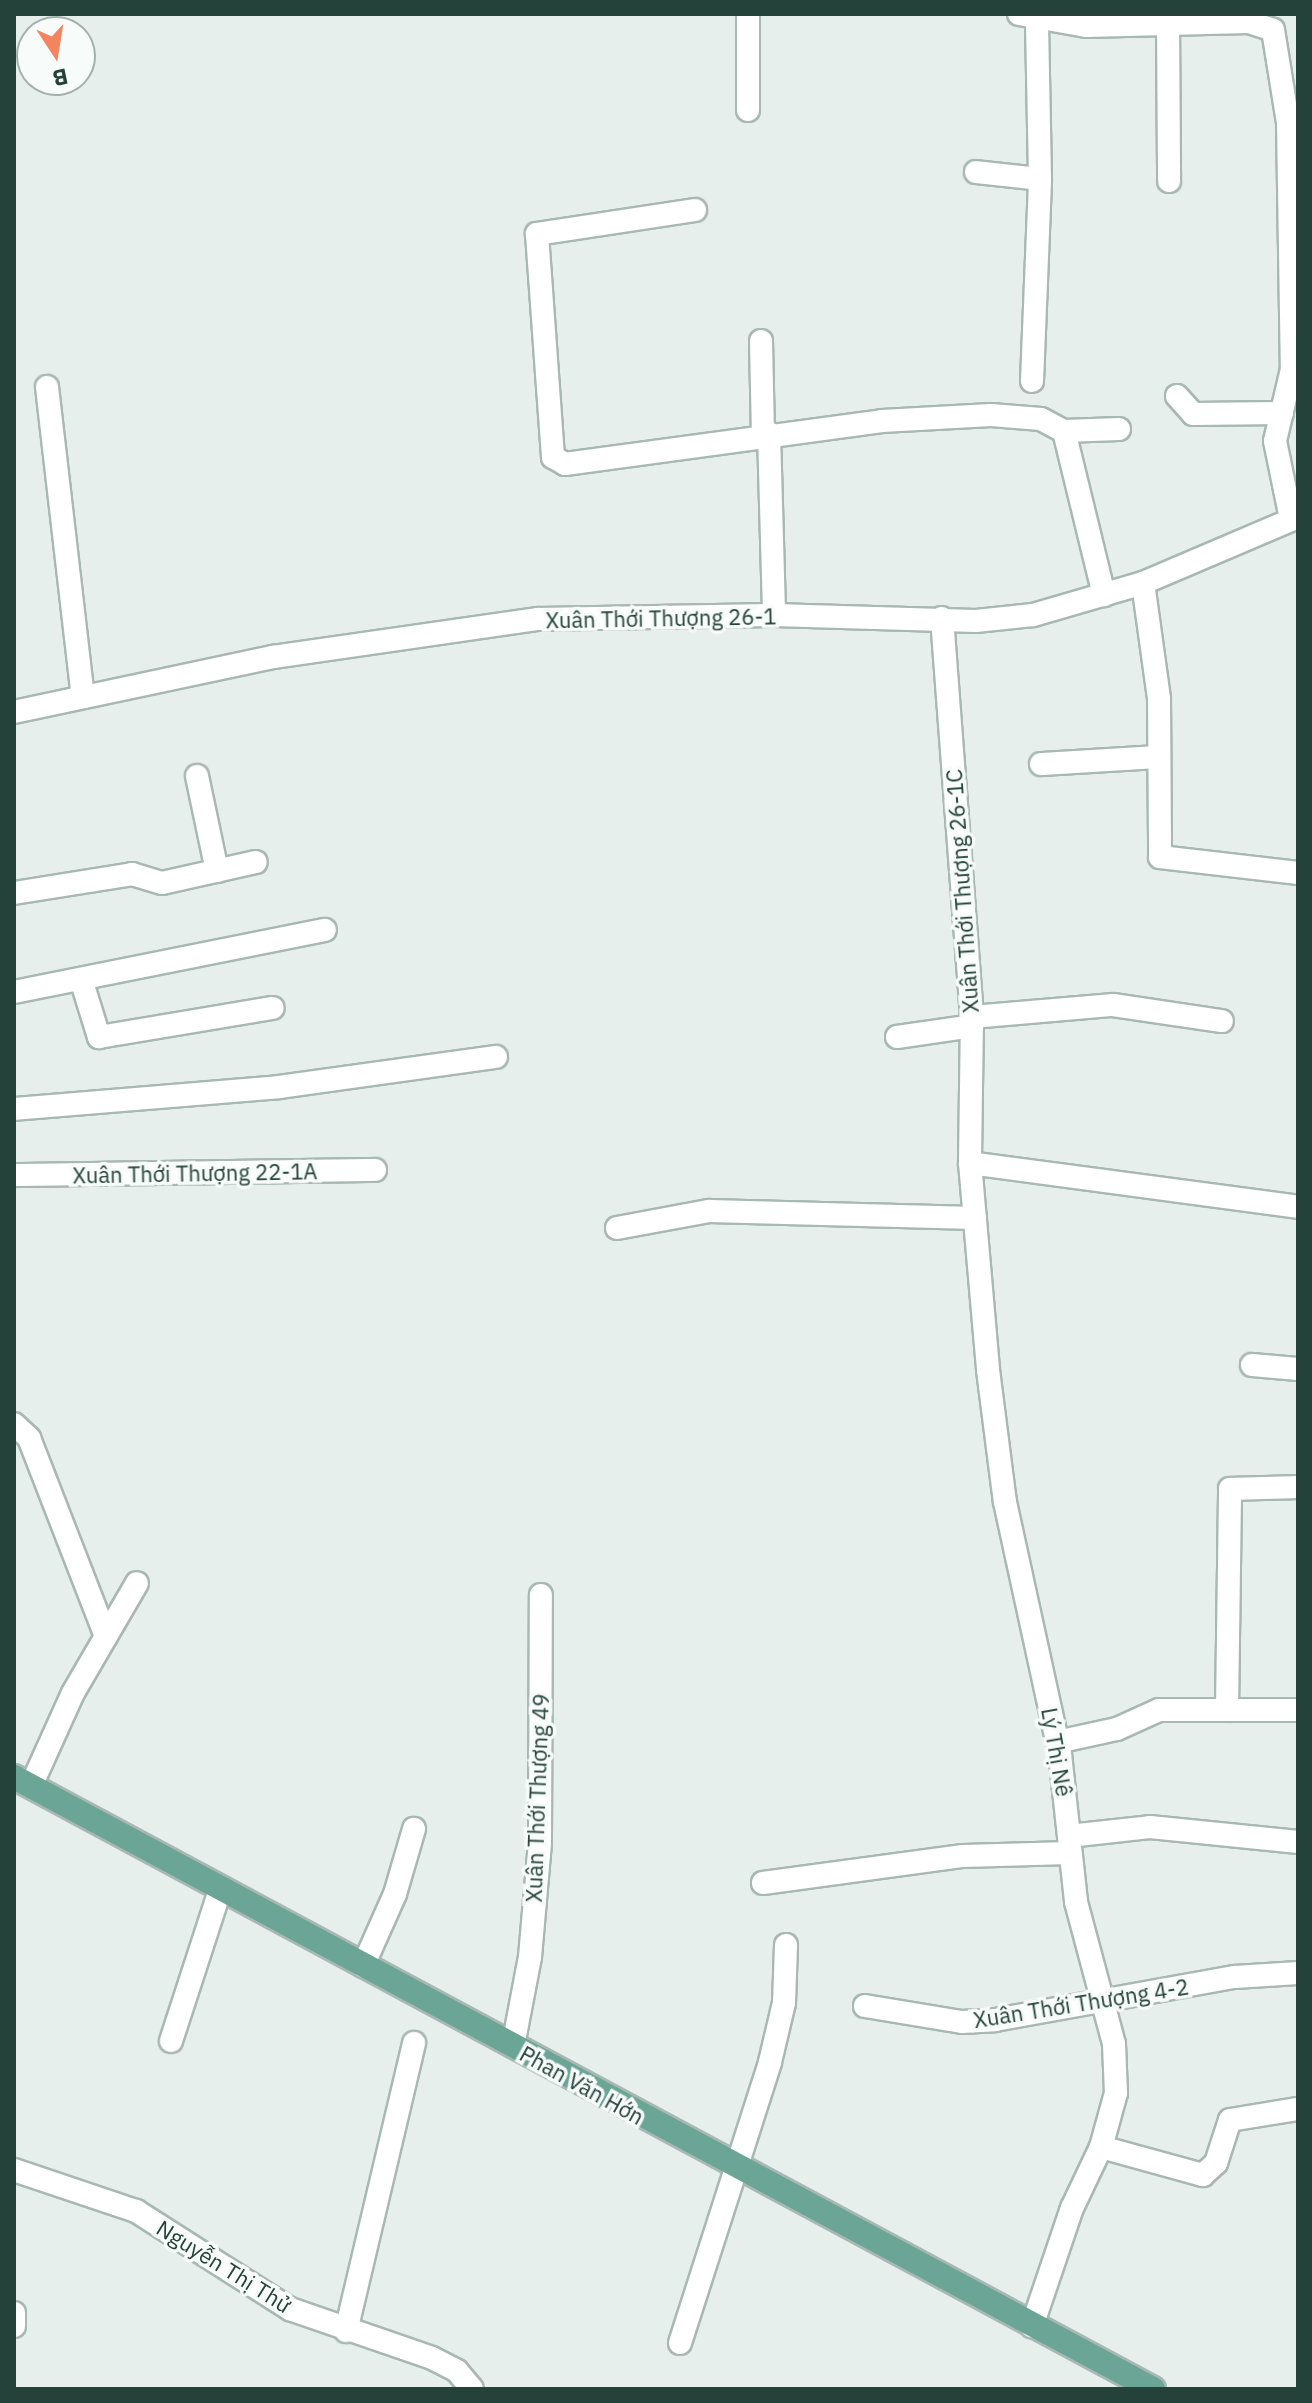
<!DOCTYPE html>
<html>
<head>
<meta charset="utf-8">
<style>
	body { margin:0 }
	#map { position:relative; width:1312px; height:2403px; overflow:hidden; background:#e6efeb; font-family:"IBM Plex Sans",sans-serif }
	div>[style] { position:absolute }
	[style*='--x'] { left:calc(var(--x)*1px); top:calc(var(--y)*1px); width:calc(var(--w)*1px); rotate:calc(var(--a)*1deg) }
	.roads { filter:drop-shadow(2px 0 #a8b8b2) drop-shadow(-2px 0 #a8b8b2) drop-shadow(0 2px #a8b8b2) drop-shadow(0 -2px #a8b8b2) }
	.minor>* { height:22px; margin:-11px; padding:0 11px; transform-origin:11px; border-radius:11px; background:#fff }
	.major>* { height:24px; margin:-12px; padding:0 12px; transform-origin:12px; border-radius:12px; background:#6aa596 }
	span { translate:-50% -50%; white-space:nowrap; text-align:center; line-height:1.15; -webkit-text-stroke:7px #f7fbf9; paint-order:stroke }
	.street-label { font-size:22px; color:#24423a }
	.frame { position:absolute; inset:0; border:16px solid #24423a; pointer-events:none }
	.north { position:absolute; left:16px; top:16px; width:80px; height:80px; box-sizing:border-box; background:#f7fbf9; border:2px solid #a3b1ad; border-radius:50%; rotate:168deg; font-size:22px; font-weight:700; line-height:32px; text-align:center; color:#24423a }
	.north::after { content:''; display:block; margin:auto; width:28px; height:36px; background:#f4845f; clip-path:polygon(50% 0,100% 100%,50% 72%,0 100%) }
</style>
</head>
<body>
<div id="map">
	<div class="roads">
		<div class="minor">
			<div style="--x:1019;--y:14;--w:68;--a:10.2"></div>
			<div style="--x:1086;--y:26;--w:163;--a:-1.4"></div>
			<div style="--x:1249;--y:22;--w:25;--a:18"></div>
			<div style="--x:1273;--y:30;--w:94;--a:80.8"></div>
			<div style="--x:1288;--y:123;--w:246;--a:89.1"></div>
			<div style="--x:1292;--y:369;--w:74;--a:103.3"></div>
			<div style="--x:1275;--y:441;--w:80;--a:78.4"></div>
			<div style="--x:1168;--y:24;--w:157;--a:89.6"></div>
			<div style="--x:748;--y:110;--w:96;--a:-90"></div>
			<div style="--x:976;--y:172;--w:64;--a:6.2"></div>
			<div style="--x:695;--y:210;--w:160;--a:171.4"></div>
			<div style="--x:537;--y:234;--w:224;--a:85.9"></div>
			<div style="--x:553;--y:457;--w:14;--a:30"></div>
			<div style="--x:565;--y:464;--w:320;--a:-7.7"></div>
			<div style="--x:882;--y:421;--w:109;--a:-3.2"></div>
			<div style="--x:991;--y:415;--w:50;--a:4.6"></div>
			<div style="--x:1041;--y:419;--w:26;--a:28"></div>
			<div style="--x:1064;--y:431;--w:169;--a:76.3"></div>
			<div style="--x:761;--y:341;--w:92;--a:88.8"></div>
			<div style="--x:1032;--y:381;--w:202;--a:-87.7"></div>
			<div style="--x:1040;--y:179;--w:162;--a:-91.1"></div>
			<div style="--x:47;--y:387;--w:312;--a:83.4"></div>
			<div style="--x:1177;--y:396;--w:24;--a:48"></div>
			<div style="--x:1193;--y:414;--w:89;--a:-0.6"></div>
			<div style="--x:1064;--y:431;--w:55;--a:-2.1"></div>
			<div style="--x:769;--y:433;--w:182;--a:88.4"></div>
			<div style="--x:1143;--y:583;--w:117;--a:82.1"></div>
			<div style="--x:1159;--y:699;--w:158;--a:89.6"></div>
			<div style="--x:1160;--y:857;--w:139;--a:6.6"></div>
			<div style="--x:942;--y:618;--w:400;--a:85.7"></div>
			<div style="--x:972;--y:1017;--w:146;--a:90.8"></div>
			<div style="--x:970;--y:1163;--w:208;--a:85"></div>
			<div style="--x:988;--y:1370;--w:133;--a:82.7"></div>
			<div style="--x:1005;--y:1502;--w:258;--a:77.7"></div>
			<div style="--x:1060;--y:1754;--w:149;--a:83.8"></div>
			<div style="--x:1076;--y:1902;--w:147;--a:75"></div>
			<div style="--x:1114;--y:2044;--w:49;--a:87.7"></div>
			<div style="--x:1116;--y:2093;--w:56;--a:105.5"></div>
			<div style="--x:1101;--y:2147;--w:68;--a:115.4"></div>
			<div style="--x:1072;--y:2208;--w:125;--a:108.7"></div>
			<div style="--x:14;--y:712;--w:265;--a:-12"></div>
			<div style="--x:273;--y:657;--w:268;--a:-8.2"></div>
			<div style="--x:538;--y:619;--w:236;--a:-1"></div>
			<div style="--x:774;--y:615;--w:202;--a:1.7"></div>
			<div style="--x:976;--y:621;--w:57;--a:-6"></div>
			<div style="--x:1033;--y:615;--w:115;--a:-16.2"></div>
			<div style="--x:1143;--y:583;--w:168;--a:-23.1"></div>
			<div style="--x:1041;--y:764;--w:118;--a:-3.4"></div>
			<div style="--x:197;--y:776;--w:97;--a:78.1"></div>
			<div style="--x:14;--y:893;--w:120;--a:-9.1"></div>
			<div style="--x:132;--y:874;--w:31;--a:17"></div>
			<div style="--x:162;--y:883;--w:96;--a:-12.6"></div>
			<div style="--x:81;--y:979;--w:61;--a:72.8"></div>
			<div style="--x:99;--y:1037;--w:176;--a:-9.5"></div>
			<div style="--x:14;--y:992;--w:317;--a:-11.3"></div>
			<div style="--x:972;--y:1017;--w:142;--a:-4.9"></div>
			<div style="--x:1113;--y:1005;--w:110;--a:8.4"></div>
			<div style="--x:897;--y:1037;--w:76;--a:-8.3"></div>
			<div style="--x:14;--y:1109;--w:266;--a:-4.7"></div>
			<div style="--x:279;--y:1087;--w:219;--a:-7.9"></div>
			<div style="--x:970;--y:1163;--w:331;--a:7.6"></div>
			<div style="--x:14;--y:1175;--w:361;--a:-0.8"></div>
			<div style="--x:617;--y:1228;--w:94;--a:-10.5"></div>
			<div style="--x:709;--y:1211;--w:266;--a:1.5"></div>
			<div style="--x:1252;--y:1365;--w:46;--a:5"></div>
			<div style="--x:14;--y:1424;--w:21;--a:43"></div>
			<div style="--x:29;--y:1438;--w:213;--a:68.8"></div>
			<div style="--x:1227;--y:1710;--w:221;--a:-89.2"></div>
			<div style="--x:1230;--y:1489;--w:68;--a:-1.7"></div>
			<div style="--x:1057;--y:1742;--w:61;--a:-12.2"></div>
			<div style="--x:1117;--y:1729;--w:46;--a:-24.3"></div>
			<div style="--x:1159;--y:1710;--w:139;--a:0"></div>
			<div style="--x:31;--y:1786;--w:102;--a:-65.7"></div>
			<div style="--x:73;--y:1693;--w:127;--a:-59.8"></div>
			<div style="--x:1069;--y:1836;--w:81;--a:-6.3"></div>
			<div style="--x:1150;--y:1827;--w:149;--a:5.8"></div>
			<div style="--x:763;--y:1883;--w:202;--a:-7.7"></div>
			<div style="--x:963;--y:1856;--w:107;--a:-1.6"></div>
			<div style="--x:363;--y:1966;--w:79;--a:-66"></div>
			<div style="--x:395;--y:1894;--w:68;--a:-73.7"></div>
			<div style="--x:865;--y:2006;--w:98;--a:9.4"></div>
			<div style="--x:962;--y:2022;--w:33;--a:-3"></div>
			<div style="--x:995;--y:2020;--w:244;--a:-10.2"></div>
			<div style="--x:1235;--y:1977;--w:63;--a:-3.6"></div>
			<div style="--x:171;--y:2041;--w:159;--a:-72"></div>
			<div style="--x:513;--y:2046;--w:91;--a:-79.2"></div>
			<div style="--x:530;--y:1957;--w:115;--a:-85"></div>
			<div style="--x:540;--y:1842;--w:247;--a:-89.8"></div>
			<div style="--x:1101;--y:2147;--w:106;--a:15.4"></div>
			<div style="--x:1203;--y:2175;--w:18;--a:-43"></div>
			<div style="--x:1216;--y:2163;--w:45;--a:-72"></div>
			<div style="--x:1230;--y:2120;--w:69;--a:-9.2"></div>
			<div style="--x:14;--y:2170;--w:129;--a:18.6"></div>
			<div style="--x:136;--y:2211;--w:183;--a:32.5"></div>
			<div style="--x:290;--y:2309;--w:150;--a:19"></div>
			<div style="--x:432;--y:2358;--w:28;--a:27"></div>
			<div style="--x:457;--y:2371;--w:23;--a:50"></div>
			<div style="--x:14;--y:2313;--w:13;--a:90"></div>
			<div style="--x:346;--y:2331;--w:296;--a:-76.7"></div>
			<div style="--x:680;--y:2343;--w:295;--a:-72.2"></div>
			<div style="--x:770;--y:2062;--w:61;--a:-76.7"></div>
			<div style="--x:784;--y:2003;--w:58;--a:-88"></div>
		</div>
		<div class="major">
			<div style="--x:14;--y:1777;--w:1293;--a:28.25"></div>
		</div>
	</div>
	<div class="street-label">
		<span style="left:661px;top:618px;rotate:-1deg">Xuân Thới Thượng 26-1</span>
		<span style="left:962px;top:891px;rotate:-94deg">Xuân Thới Thượng 26-1C</span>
		<span style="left:195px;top:1173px;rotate:-1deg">Xuân Thới Thượng 22-1A</span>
		<span style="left:1057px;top:1752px;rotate:80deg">Lý Thị Nê</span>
		<span style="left:537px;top:1798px;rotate:-88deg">Xuân Thới Thượng 49</span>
		<span style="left:1081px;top:2003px;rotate:-9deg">Xuân Thới Thượng 4-2</span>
		<span style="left:582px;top:2085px;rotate:29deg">Phan Văn Hớn</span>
		<span style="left:224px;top:2266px;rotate:32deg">Nguyễn Thị Thử</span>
	</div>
	<div class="frame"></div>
	<div class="north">B</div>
</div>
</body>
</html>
